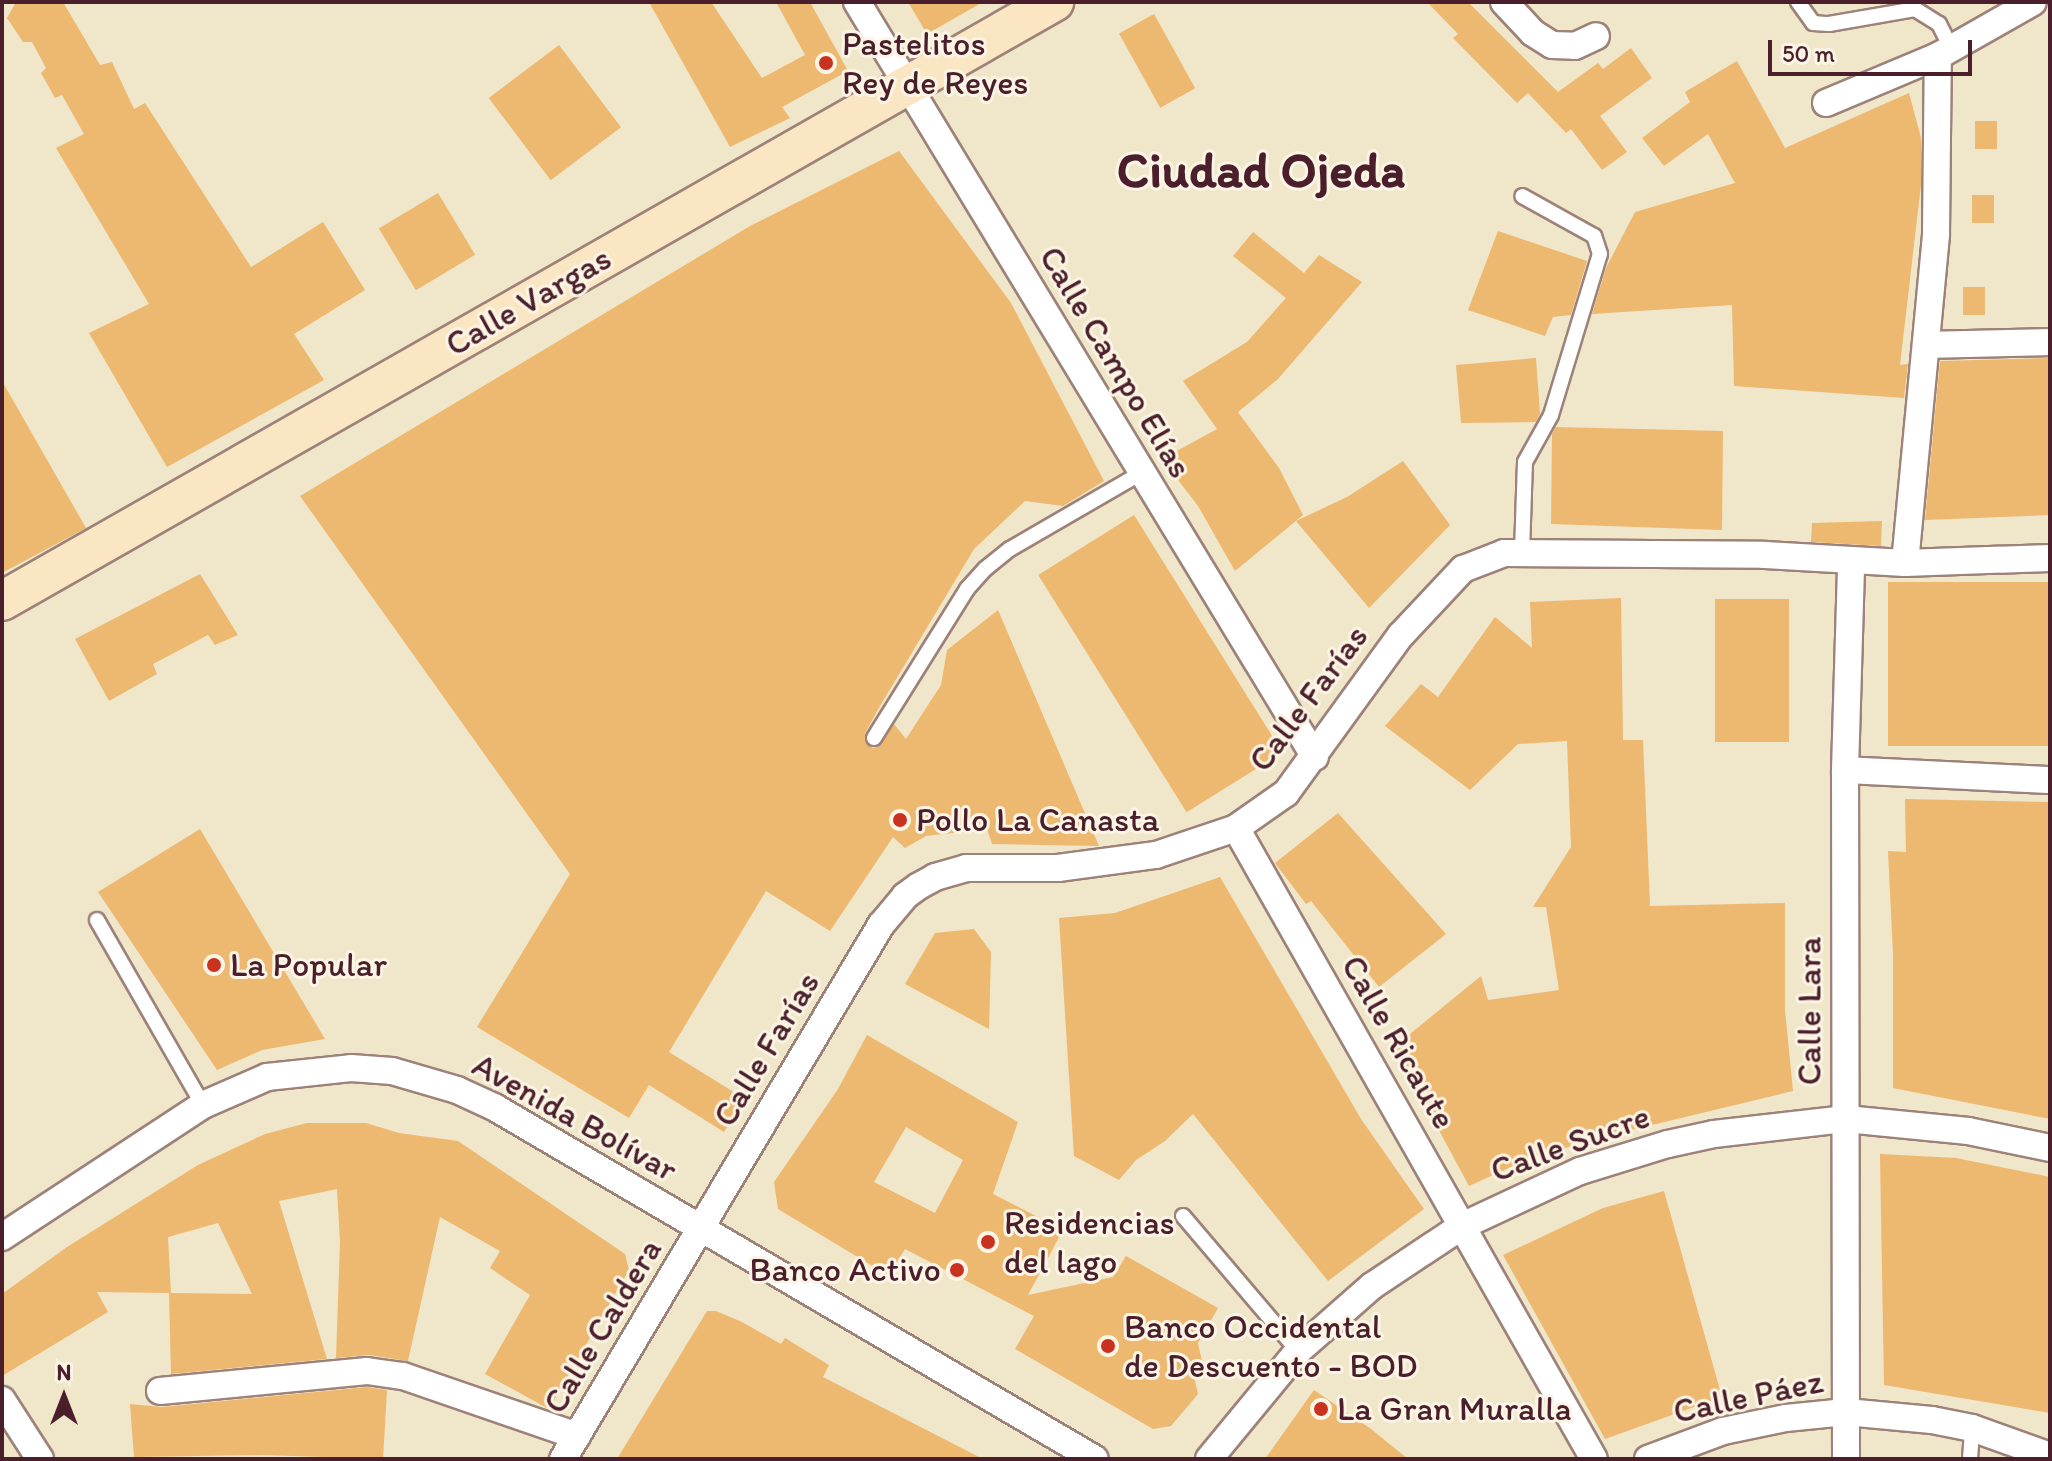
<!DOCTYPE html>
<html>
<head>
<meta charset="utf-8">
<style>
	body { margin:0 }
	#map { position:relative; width:2052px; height:1461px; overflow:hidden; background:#f0e6c9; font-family:Itim,sans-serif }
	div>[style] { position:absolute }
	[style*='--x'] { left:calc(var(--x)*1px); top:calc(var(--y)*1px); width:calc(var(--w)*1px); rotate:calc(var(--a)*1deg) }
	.building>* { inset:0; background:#edb870; transform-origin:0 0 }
	.roads { filter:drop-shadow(2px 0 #9d827a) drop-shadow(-2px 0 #9d827a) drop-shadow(0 2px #9d827a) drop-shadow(0 -2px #9d827a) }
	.lane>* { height:14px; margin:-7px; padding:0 7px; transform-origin:7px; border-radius:7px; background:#fff }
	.street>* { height:26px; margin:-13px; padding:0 13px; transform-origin:13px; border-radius:13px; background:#fff }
	.secondary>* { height:38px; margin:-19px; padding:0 19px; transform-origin:19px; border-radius:19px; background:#fbe6c4 }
	.dots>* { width:22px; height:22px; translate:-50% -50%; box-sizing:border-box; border:4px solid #fcf5e5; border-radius:50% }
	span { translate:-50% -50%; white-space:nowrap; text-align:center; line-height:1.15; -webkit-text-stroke:6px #fcf5e5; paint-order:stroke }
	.poi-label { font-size:34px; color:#4a1f2b }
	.left { translate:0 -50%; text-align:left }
	.right { translate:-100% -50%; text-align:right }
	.street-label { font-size:34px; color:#4a1f2b }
	.town-label { font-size:50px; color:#4a1f2b; font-weight:700 }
	.frame { position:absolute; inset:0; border:4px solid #4a1f2b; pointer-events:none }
	.north { position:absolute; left:24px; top:1357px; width:80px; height:80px; -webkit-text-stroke:6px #fcf5e5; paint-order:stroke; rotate:0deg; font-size:22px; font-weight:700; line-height:32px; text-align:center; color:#4a1f2b }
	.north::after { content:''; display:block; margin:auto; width:28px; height:36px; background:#4a1f2b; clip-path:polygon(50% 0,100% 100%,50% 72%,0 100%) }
	.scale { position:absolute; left:1768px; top:40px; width:204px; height:36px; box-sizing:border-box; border:4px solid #4a1f2b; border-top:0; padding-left:10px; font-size:24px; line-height:28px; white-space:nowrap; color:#4a1f2b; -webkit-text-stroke:6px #fcf5e5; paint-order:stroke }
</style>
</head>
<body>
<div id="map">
	<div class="building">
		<div style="clip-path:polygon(16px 2px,63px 2px,100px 65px,112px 62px,134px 109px,145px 103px,251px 267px,323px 222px,365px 290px,294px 334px,324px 380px,167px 467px,89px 333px,149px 304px,56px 148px,84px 134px,62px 95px,55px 98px,41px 73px,46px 68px,32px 42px,23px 42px,7px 18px)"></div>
		<div style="clip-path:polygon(649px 2px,711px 2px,762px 78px,805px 55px,776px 2px,810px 2px,848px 71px,782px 107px,790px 118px,730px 147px)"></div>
		<div style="clip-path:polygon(908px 2px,983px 2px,927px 34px)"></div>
		<div style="clip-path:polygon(1427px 2px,1468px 2px,1558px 92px,1598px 63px,1603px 69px,1631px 48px,1652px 78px,1600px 116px,1627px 152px,1602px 170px,1571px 129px,1566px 133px,1528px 93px,1517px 103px,1453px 38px,1458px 34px)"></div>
		<div style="left:1154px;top:14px;width:85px;height:40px;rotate:61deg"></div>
		<div style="left:559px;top:45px;width:103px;height:88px;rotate:53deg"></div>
		<div style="clip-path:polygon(1737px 61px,1785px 148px,1909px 93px,1921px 138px,1921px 185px,1900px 365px,1908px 364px,1904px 398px,1734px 386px,1732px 305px,1592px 314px,1606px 268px,1635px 212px,1735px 183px,1708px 134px,1664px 166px,1642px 138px,1690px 102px,1685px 92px)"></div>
		<div style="left:1975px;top:121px;width:22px;height:28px"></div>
		<div style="clip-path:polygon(899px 151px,1011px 303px,1104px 481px,1063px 506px,1025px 501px,974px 549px,880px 706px,865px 733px,865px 742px,873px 748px,879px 746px,894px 724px,906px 739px,941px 685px,947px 650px,998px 610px,1099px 846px,992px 844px,987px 829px,926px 836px,905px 848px,893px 837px,830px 931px,766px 891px,669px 1052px,745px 1099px,724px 1132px,649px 1085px,629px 1118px,477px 1027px,570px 874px,300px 496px,750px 226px)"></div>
		<div style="left:438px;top:193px;width:72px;height:69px;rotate:59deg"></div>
		<div style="left:1972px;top:195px;width:22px;height:28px"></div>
		<div style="clip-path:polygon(1498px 231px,1587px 261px,1571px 315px,1553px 317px,1545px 336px,1468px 310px)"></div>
		<div style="clip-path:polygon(1253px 232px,1304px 273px,1319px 255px,1362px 282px,1278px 379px,1238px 412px,1279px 468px,1303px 515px,1235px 571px,1198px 506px,1162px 459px,1217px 429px,1183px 381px,1247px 342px,1286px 298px,1233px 256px)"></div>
		<div style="left:1963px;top:287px;width:22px;height:28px"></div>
		<div style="clip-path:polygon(1536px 358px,1540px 414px,1536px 422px,1461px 423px,1456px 365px)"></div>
		<div style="clip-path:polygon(2050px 358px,2050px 515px,1925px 520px,1940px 361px)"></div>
		<div style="clip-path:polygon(2px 381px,86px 528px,2px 573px)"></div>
		<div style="clip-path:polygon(1556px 427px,1723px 431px,1722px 530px,1551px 524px,1552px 434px)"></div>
		<div style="clip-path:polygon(1403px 461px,1450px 525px,1369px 608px,1296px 521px,1347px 497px)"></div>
		<div style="left:1134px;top:515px;width:280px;height:113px;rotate:58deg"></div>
		<div style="clip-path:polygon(1882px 521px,1881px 546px,1811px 542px,1812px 523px)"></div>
		<div style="clip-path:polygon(200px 574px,238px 635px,215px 645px,208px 635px,153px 664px,157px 674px,109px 701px,75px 639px)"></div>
		<div style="left:2050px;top:582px;width:164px;height:162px;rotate:90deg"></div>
		<div style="clip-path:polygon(1621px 598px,1623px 740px,1643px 740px,1650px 906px,1785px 903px,1785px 1010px,1793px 1091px,1606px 1136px,1529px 1159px,1469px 1186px,1394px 1047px,1481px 976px,1488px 1000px,1559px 990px,1546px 907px,1533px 907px,1571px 847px,1567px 741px,1518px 744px,1470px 790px,1385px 726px,1421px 684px,1438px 697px,1495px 617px,1532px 648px,1530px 602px)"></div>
		<div style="left:1715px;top:599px;width:74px;height:143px"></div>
		<div style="clip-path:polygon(1905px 799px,2050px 802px,2050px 1119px,1893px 1088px,1893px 954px,1888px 851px,1906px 852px)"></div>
		<div style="clip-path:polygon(1338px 813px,1446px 934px,1379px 987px,1311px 901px,1306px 904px,1275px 863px)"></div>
		<div style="clip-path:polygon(200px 829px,325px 1039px,262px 1050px,217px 1070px,98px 892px)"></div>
		<div style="clip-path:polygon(1220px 877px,1361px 1119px,1424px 1209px,1328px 1281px,1193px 1114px,1165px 1141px,1136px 1160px,1119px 1180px,1074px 1156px,1059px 918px,1115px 913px)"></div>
		<div style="clip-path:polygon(974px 929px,991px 952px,989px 1029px,905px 984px,935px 933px)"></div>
		<div style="clip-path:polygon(evenodd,867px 1035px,1018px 1122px,993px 1194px,1063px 1230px,1028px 1295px,1113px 1277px,1126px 1256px,1218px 1308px,1198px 1343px,1203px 1366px,1192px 1368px,1198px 1394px,1171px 1426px,1153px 1429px,1015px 1349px,1034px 1316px,905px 1249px,889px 1276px,778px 1209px,774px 1182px,838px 1089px,867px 1035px,906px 1127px,963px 1160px,935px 1213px,874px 1182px,906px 1127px)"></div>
		<div style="clip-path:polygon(307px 1123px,366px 1123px,399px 1133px,458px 1141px,625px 1254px,629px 1270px,549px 1409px,485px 1374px,530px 1295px,490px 1268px,500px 1251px,440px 1217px,408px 1361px,369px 1355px,336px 1358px,340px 1242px,337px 1189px,279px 1201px,327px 1359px,171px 1374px,169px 1293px,252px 1294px,218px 1223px,168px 1237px,171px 1293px,97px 1292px,108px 1312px,2px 1376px,2px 1294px,67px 1247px,198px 1165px,265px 1134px)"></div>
		<div style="clip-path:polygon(1880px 1154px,1956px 1158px,2050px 1177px,2050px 1413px,1884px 1385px)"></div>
		<div style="clip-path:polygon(1664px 1191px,1722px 1397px,1605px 1439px,1503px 1255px,1603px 1208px)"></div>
		<div style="clip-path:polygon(707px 1311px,716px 1311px,742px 1322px,781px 1344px,785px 1338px,829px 1365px,823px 1377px,983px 1459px,617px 1459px)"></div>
		<div style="clip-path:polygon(367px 1387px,387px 1390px,383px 1459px,263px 1455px,134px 1457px,130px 1404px,162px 1407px)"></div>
		<div style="clip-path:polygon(1314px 1390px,1371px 1429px,1408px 1459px,1265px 1459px)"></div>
	</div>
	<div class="roads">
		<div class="lane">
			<div style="--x:1798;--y:2;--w:26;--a:54"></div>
			<div style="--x:1813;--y:23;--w:16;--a:4"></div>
			<div style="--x:1829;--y:24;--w:87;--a:-9.9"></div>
			<div style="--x:1915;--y:9;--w:28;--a:32"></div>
			<div style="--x:1939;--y:24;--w:28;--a:63"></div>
			<div style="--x:1522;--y:552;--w:90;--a:-88.1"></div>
			<div style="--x:1525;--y:462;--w:54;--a:-61"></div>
			<div style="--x:1551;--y:415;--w:168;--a:-73.1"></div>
			<div style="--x:1600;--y:254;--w:19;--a:-108"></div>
			<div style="--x:1594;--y:236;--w:82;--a:-150.9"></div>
			<div style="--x:874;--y:738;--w:176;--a:-58"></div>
			<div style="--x:967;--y:589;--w:27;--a:-48"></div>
			<div style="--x:985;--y:569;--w:32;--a:-39"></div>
			<div style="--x:1010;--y:549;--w:151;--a:-30.1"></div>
			<div style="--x:97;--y:920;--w:213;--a:60.2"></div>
			<div style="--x:1183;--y:1216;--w:177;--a:49.6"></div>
			<div style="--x:1970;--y:1459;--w:31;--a:-86"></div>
		</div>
		<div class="street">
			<div style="--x:857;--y:2;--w:883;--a:58.76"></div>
			<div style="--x:1504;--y:2;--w:42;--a:46.9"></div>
			<div style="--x:1533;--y:33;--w:22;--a:32"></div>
			<div style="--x:1552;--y:45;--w:23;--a:2"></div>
			<div style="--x:1575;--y:46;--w:23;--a:-25"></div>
			<div style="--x:1826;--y:103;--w:121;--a:-22.8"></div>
			<div style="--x:1938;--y:56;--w:109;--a:-29.6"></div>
			<div style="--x:1926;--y:345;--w:124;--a:-1.4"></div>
			<div style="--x:1905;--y:563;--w:331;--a:-84.6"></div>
			<div style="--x:1936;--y:233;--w:177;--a:-89.4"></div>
			<div style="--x:1845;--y:770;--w:205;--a:2.8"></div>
			<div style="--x:1236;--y:828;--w:725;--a:60.43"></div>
			<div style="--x:2;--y:1237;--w:240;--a:-33.3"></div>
			<div style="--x:203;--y:1105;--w:70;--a:-23.6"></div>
			<div style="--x:267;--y:1077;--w:84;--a:-6.1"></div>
			<div style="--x:351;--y:1068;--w:41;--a:4.2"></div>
			<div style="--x:392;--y:1071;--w:68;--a:16.3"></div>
			<div style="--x:457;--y:1090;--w:41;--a:24.7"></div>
			<div style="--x:494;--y:1107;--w:696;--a:30.36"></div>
			<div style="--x:160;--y:1391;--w:208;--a:-5.5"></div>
			<div style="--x:367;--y:1371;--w:36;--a:8"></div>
			<div style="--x:403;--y:1376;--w:184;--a:19"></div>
			<div style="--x:2;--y:1400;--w:70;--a:57.2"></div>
			<div style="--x:563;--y:1459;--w:622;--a:-59.23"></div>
			<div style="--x:881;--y:925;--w:38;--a:-50"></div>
			<div style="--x:905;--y:896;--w:17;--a:-36"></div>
			<div style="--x:919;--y:886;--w:18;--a:-29"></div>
			<div style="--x:935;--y:877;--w:32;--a:-16"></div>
			<div style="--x:966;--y:868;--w:92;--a:0"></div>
			<div style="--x:1058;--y:868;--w:99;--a:-7.6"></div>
			<div style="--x:1156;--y:855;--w:84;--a:-18.6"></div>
			<div style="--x:1236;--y:828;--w:61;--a:-35"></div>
			<div style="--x:1286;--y:793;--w:195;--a:-54"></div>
			<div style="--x:1401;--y:635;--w:91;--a:-46.8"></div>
			<div style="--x:1463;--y:569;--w:44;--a:-21.3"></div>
			<div style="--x:1504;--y:553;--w:261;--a:0.4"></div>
			<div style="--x:1765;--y:555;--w:140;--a:3.3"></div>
			<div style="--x:1905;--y:563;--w:145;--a:-2"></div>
			<div style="--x:1209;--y:1459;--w:140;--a:-50.5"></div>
			<div style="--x:1298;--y:1351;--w:98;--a:-41.3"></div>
			<div style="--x:1372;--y:1286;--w:108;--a:-33.7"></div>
			<div style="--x:1462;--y:1226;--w:130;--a:-25"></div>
			<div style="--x:1580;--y:1171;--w:92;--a:-17.1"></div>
			<div style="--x:1668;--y:1144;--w:47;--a:-12.3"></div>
			<div style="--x:1714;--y:1134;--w:133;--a:-6.5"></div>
			<div style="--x:1846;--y:1119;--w:123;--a:5.6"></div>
			<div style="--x:1968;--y:1131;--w:84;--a:11.7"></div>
			<div style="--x:1648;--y:1459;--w:80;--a:-20.5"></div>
			<div style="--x:1723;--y:1431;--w:64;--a:-11.7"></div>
			<div style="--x:1786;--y:1418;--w:60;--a:-5.7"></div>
			<div style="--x:1846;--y:1412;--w:86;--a:5.3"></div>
			<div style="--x:1932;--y:1420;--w:41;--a:11.3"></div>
			<div style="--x:1972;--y:1428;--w:83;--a:19.7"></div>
			<div style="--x:1846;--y:1459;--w:689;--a:-90.08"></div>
			<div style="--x:1845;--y:770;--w:208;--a:-88.3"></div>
		</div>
		<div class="secondary">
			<div style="--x:2;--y:601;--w:1211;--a:-29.66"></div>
		</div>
	</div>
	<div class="dots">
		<div style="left:826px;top:63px;background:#c8321e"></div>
		<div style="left:900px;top:820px;background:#c8321e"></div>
		<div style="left:214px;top:965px;background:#c8321e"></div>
		<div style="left:988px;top:1242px;background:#c8321e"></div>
		<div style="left:957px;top:1270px;background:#c8321e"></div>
		<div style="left:1108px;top:1346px;background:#c8321e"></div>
		<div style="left:1321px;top:1409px;background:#c8321e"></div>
	</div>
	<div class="poi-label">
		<span class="left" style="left:842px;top:63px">Pastelitos<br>Rey de Reyes</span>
		<span class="left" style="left:916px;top:820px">Pollo La Canasta</span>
		<span class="left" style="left:230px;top:965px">La Popular</span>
		<span class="left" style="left:1004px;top:1242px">Residencias<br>del lago</span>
		<span class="right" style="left:941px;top:1270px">Banco Activo</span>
		<span class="left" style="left:1124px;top:1346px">Banco Occidental<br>de Descuento - BOD</span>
		<span class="left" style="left:1337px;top:1409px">La Gran Muralla</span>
	</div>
	<div class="street-label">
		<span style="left:528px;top:301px;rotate:-30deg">Calle Vargas</span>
		<span style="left:1116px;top:362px;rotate:59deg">Calle Campo Elías</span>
		<span style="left:1308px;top:698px;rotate:-53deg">Calle Farías</span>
		<span style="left:1809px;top:1011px;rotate:-90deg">Calle Lara</span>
		<span style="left:1399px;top:1042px;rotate:60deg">Calle Ricaute</span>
		<span style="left:766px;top:1049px;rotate:-59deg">Calle Farías</span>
		<span style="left:575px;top:1117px;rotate:29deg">Avenida Bolívar</span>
		<span style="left:1570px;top:1143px;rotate:-20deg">Calle Sucre</span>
		<span style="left:602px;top:1326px;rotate:-59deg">Calle Caldera</span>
		<span style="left:1748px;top:1396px;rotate:-12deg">Calle Páez</span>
	</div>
	<div class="town-label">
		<span style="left:1261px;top:170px">Ciudad Ojeda</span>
	</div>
	<div class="frame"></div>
	<div class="north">N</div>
	<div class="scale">50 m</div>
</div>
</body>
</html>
